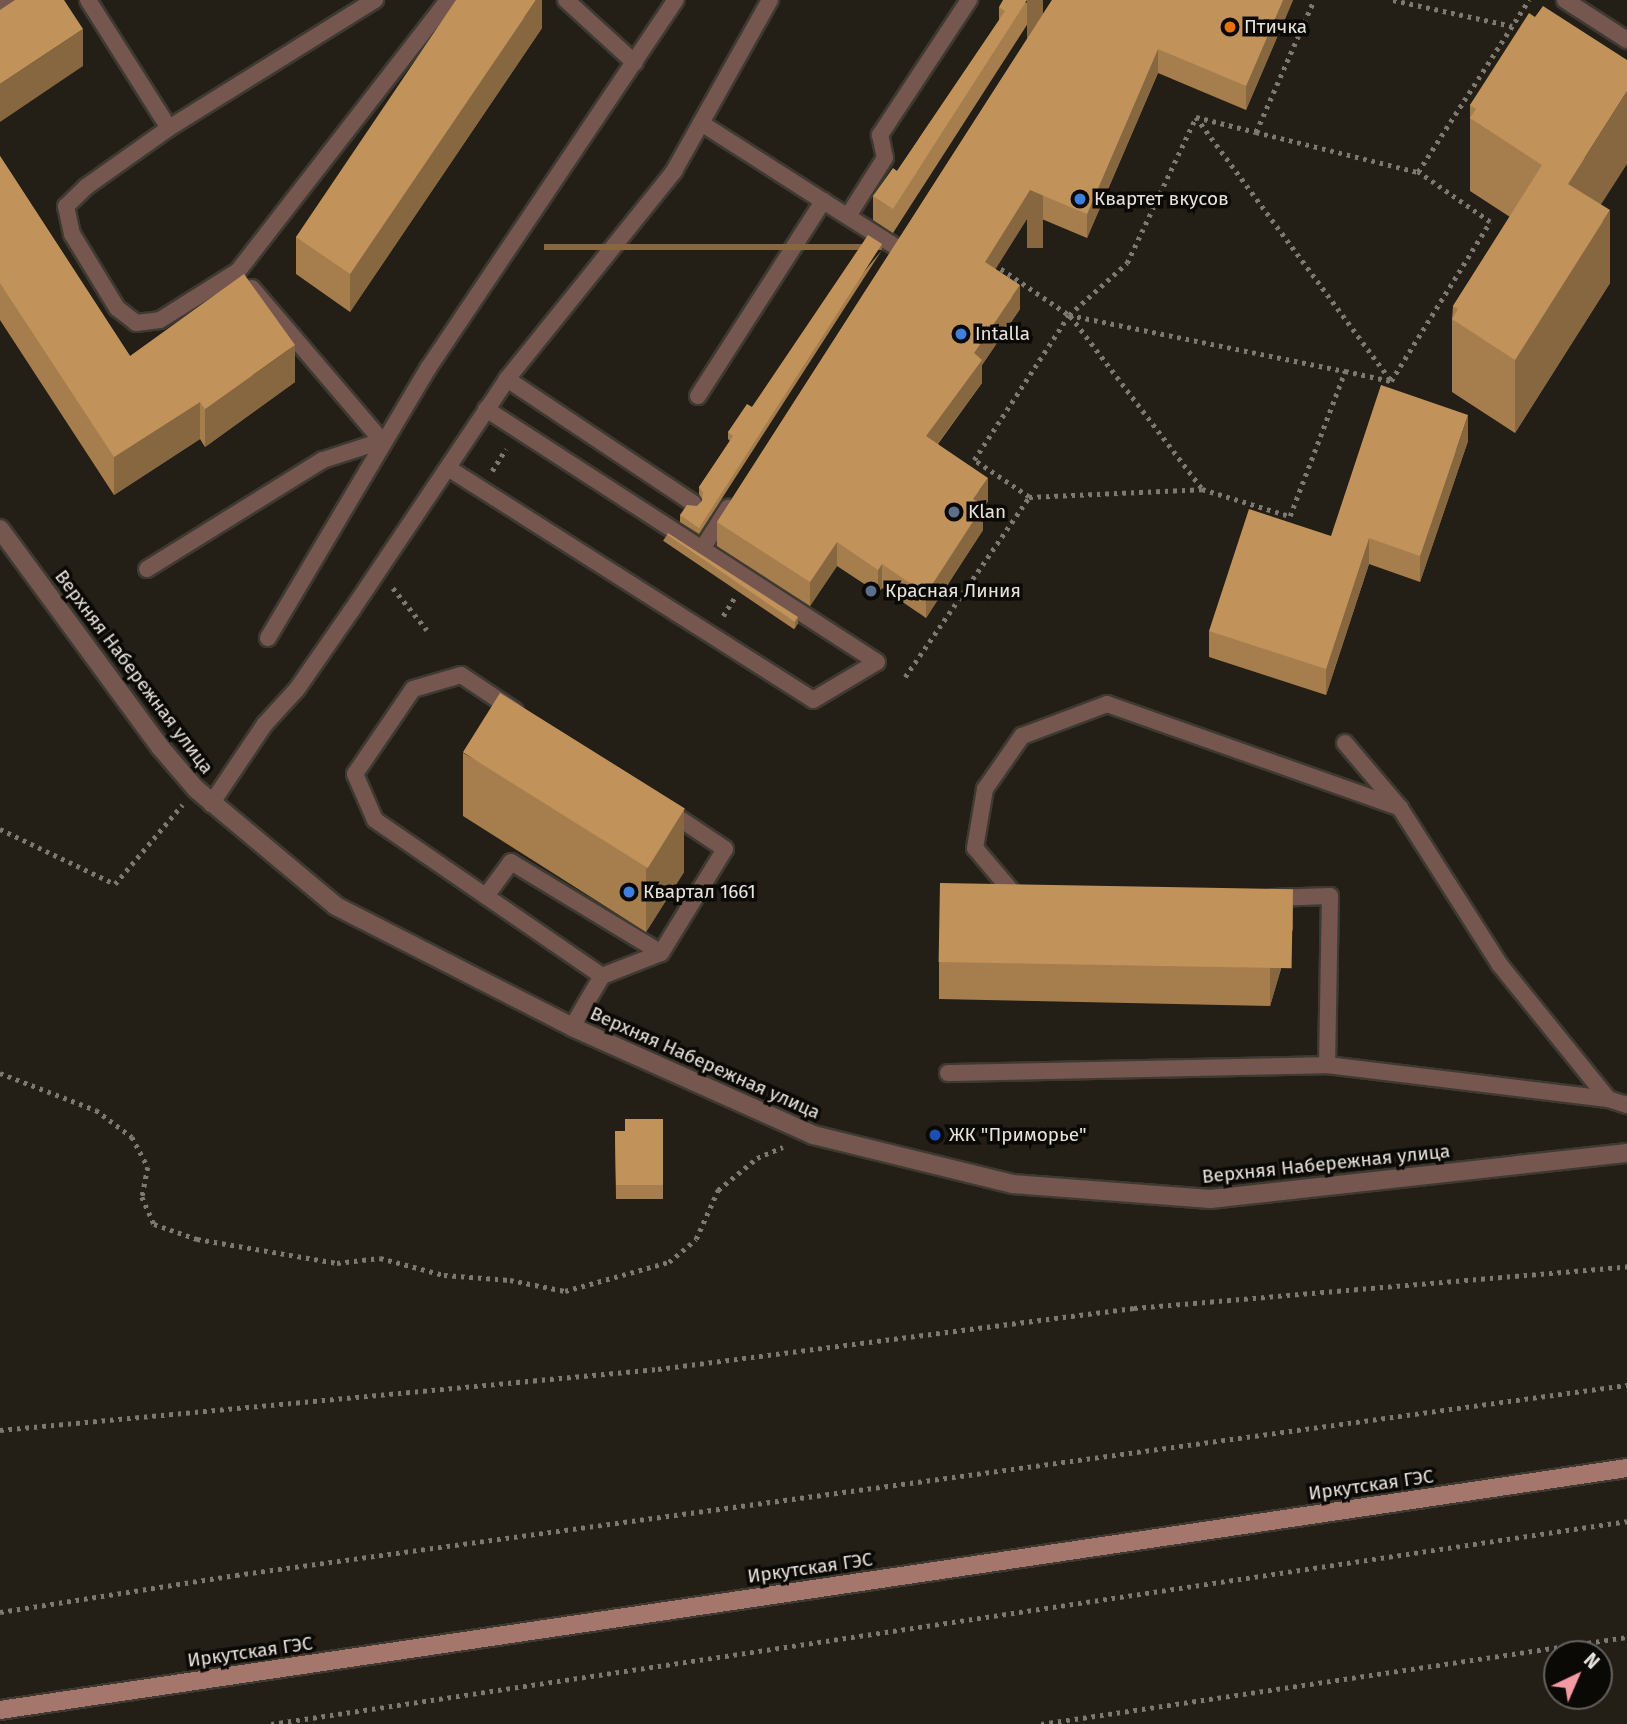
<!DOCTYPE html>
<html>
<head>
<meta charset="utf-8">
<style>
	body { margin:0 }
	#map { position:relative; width:1627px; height:1724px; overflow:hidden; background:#231f16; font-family:"Fira Sans",sans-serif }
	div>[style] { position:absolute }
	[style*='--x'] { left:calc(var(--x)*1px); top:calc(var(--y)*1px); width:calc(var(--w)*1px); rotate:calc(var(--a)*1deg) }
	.path>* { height:4.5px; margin-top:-2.25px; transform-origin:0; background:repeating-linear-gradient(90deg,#7d7971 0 3.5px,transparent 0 8.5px) }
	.roads { filter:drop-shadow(2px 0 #3e3a32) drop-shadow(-2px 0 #3e3a32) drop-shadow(0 2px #3e3a32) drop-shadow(0 -2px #3e3a32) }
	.lane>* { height:16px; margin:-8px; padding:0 8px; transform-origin:8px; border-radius:8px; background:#755750 }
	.street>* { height:18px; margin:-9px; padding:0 9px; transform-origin:9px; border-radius:9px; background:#755750 }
	.secondary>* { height:18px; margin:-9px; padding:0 9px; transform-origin:9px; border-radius:9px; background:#a5766b }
	.wall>* { inset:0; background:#a67e4e; transform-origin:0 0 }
	.shaded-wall>* { inset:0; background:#876740; transform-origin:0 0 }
	.building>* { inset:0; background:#c1935b; transform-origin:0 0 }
	.dots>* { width:19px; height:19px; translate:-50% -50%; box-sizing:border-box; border:4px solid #0b0906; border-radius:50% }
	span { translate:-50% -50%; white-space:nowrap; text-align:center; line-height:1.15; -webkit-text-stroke:7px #0b0906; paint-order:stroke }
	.poi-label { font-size:19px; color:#e6e2dc }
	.left { translate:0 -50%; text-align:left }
	.street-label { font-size:19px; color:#e6e2dc }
	.north { position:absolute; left:1543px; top:1640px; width:70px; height:70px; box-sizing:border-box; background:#0b0906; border:2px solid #63605c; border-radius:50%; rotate:44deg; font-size:19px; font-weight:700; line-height:28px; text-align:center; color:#e6e2dc }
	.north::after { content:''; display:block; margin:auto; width:24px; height:32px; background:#f49aa3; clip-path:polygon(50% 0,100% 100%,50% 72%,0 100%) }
</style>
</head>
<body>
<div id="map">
	<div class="path">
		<div style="--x:1393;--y:0;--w:122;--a:12.3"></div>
		<div style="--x:1196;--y:117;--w:328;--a:53.5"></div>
		<div style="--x:1256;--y:132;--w:167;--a:13.9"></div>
		<div style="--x:994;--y:264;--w:91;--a:34.2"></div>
		<div style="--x:492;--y:471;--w:26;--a:-58"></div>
		<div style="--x:1201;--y:488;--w:218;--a:-127.3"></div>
		<div style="--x:1069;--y:315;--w:282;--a:11.5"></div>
		<div style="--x:1029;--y:497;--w:173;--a:-2.6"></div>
		<div style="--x:1202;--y:489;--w:92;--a:17.1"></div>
		<div style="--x:1290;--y:516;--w:155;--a:-69.2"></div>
		<div style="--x:1345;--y:371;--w:47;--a:12.3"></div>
		<div style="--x:1391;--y:381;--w:187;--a:-58.1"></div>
		<div style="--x:1490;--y:222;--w:88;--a:-145.2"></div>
		<div style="--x:1418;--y:172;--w:205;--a:-57.2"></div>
		<div style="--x:393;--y:588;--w:54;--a:51"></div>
		<div style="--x:723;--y:616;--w:22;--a:-58"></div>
		<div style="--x:905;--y:677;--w:219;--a:-55.4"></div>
		<div style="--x:1029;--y:497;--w:66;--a:-146.1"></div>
		<div style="--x:974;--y:460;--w:173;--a:-56.8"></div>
		<div style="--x:1069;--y:315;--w:78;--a:-41.9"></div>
		<div style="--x:1127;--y:263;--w:161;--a:-64.7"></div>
		<div style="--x:1196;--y:117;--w:62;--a:14"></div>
		<div style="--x:1256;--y:132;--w:144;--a:-66.3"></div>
		<div style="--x:0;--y:829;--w:127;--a:25.6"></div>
		<div style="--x:115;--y:884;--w:104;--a:-49.7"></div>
		<div style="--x:0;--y:1073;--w:103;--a:21.1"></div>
		<div style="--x:96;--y:1110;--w:45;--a:36.9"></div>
		<div style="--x:132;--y:1137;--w:34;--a:62"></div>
		<div style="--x:148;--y:1167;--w:31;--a:101"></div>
		<div style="--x:142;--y:1197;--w:30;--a:66"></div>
		<div style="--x:154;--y:1224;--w:46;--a:19.2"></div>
		<div style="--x:197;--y:1239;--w:142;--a:9.7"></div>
		<div style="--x:337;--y:1263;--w:43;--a:-6.6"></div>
		<div style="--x:380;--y:1258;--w:66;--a:14.9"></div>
		<div style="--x:444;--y:1275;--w:66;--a:4.3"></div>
		<div style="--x:510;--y:1280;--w:56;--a:11.3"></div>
		<div style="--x:565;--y:1291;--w:108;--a:-15.6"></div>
		<div style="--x:669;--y:1262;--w:35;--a:-40"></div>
		<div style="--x:696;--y:1239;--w:54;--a:-65.8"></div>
		<div style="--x:718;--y:1190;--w:50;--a:-39.4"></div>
		<div style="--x:757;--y:1158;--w:28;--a:-23"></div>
		<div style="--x:0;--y:1430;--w:661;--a:-5.3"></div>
		<div style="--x:658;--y:1369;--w:480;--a:-7.3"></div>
		<div style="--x:1134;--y:1308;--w:495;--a:-4.8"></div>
		<div style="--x:0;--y:1612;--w:239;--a:-8.9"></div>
		<div style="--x:236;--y:1575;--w:1404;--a:-7.78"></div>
		<div style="--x:271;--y:1724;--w:1371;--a:-8.51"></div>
		<div style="--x:1041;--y:1724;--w:592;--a:-8.44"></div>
	</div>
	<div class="roads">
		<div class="lane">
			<div style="--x:88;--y:0;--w:151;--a:57.7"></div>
			<div style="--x:169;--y:128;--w:243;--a:-31.9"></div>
			<div style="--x:566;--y:0;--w:93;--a:42.4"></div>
			<div style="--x:1565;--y:0;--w:74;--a:32.8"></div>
			<div style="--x:0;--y:6;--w:12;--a:-31"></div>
			<div style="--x:169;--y:128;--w:102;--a:144.6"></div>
			<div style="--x:86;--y:187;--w:28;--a:136"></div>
			<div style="--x:66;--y:206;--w:29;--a:78"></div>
			<div style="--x:72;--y:234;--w:87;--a:58.7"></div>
			<div style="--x:117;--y:308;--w:24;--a:38"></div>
			<div style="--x:136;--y:323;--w:24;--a:-7"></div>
			<div style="--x:160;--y:320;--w:92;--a:-32.1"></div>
			<div style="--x:238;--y:271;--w:343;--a:-52.2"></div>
			<div style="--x:823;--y:201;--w:86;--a:32.2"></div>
			<div style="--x:848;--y:216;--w:69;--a:-57.5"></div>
			<div style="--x:885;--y:158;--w:24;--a:-102"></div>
			<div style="--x:880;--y:135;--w:162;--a:-56.6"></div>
			<div style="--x:507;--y:379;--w:224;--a:33.7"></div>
			<div style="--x:698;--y:396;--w:232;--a:-57.3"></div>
			<div style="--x:823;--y:201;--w:145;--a:-147.4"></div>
			<div style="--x:486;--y:409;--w:257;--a:32.9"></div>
			<div style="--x:448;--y:468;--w:432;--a:32.4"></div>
			<div style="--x:813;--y:700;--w:74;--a:-30.7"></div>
			<div style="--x:877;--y:662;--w:208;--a:-147.1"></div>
			<div style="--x:702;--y:549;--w:49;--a:-57.6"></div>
			<div style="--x:147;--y:569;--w:207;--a:-31.8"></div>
			<div style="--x:323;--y:460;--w:62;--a:-17.9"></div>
			<div style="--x:382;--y:441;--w:201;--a:-130.4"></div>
			<div style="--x:268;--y:638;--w:315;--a:-59.3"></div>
			<div style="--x:429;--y:367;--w:442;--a:-56.1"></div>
			<div style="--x:515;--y:711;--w:65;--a:-146.3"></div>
			<div style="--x:461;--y:675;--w:50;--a:163.7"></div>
			<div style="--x:413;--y:689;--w:103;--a:124.3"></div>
			<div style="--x:355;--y:774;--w:50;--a:66.5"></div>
			<div style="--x:375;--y:820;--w:275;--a:34.5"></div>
			<div style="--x:1345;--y:743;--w:85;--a:49.8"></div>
			<div style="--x:1400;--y:808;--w:186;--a:57.5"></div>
			<div style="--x:1500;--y:965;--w:172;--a:51.1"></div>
			<div style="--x:211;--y:804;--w:97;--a:-56"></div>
			<div style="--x:265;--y:724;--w:47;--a:-47.6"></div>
			<div style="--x:297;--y:689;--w:96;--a:-55.2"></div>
			<div style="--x:352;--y:610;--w:278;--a:-56.1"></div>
			<div style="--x:507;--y:379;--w:267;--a:-51.2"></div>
			<div style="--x:674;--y:171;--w:196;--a:-60.7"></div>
			<div style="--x:486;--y:896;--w:42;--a:-53.7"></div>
			<div style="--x:511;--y:862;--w:175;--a:31.2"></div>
			<div style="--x:1273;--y:898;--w:57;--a:-2"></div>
			<div style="--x:1330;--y:896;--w:169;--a:91"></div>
			<div style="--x:1019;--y:900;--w:68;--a:-130.2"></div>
			<div style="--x:975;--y:848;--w:60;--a:-80.4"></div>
			<div style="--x:985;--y:789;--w:65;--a:-55.1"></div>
			<div style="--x:1022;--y:736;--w:91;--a:-20.6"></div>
			<div style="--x:1107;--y:704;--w:311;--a:19.5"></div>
			<div style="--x:572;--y:1027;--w:59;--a:-59.5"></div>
			<div style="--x:602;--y:976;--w:63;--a:-21.3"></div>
			<div style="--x:661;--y:953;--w:122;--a:-58.4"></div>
			<div style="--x:725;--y:849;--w:69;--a:-146.3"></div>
			<div style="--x:948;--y:1073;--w:379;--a:-1.2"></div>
			<div style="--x:1327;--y:1065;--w:283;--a:6.9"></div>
			<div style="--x:1608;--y:1099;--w:20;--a:18"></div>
		</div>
		<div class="street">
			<div style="--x:0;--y:529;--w:270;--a:53.7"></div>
			<div style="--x:160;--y:747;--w:55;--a:49.4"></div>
			<div style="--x:196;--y:789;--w:182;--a:39.9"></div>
			<div style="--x:336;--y:906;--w:265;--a:27.1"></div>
			<div style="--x:572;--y:1027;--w:264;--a:24.1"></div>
			<div style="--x:813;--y:1135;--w:205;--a:13.8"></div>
			<div style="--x:1012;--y:1184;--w:199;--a:4.3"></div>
			<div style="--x:1210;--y:1199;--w:420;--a:-6.3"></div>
		</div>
		<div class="secondary">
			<div style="--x:0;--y:1710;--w:1645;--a:-8.46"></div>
		</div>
	</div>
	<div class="wall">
		<div style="clip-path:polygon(542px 0,542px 28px,350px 312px,296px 274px,296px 237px)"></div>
		<div style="clip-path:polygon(1043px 0,893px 233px,873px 220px,873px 196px,897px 171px,999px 21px,999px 7px)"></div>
		<div style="clip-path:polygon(1052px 0,1293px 0,1246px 110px,1158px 73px,1087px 238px,1030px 214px,995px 269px,1020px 309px,982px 365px,982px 383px,938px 444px,988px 501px,983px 509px,983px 530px,926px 618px,882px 588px,878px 593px,837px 566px,810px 606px,717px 546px,717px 522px)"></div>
		<div style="clip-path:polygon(1535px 17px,1601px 205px,1610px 283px,1515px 433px,1452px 392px,1452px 319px,1453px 306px,1510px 217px,1470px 191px,1470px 105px)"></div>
		<div style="clip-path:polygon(0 156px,130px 356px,295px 382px,205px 447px,200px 439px,114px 495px,0 320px)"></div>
		<div style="clip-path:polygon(882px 250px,699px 534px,680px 522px,680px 515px,697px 506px,702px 501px,702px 499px,699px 494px,699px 487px,730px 441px,728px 439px,728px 432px,752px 407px)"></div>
		<div style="clip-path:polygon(1468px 441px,1420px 582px,1369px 564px,1326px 695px,1209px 657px,1209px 631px,1331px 536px)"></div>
		<div style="left:667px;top:535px;width:158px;height:7px;rotate:34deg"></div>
		<div style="clip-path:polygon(463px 753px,684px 872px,646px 932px,463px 816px)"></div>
		<div style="clip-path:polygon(1293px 928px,1270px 1006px,939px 999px,939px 962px)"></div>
		<div style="clip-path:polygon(663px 1119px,663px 1199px,616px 1199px,615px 1131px,625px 1131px)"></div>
	</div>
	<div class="shaded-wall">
		<div style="clip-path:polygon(536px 0,542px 0,542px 28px,350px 312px,350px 274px)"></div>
		<div style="left:1027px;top:0;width:16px;height:248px"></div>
		<div style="clip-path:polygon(1283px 0,1293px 0,1246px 110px,1246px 86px)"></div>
		<div style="clip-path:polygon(83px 29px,83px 66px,0 122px,0 84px)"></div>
		<div style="clip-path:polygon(1158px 49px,1158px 73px,1087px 238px,1087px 214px)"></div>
		<div style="clip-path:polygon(1627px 91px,1627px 164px,1568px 256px,1568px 184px)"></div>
		<div style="clip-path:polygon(1030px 190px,1030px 214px,985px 286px,985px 262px)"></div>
		<div style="clip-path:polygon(1610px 210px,1610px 283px,1515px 433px,1515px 360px)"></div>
		<div style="left:882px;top:244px;width:6px;height:338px;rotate:90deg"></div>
		<div style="clip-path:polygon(1020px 285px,1020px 309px,982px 365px,982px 383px,926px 459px,926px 436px,974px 353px)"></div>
		<div style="clip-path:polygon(295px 345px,295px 382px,205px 447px,205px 409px)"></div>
		<div style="clip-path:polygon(200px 402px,200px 439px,114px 495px,114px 457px)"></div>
		<div style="clip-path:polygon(1468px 415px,1468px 441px,1420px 582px,1420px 556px)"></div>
		<div style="clip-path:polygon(988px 478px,988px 501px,983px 509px,983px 530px,926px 618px,926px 594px,973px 499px)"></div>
		<div style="clip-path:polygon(1369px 538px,1369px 564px,1326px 695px,1326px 669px)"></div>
		<div style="clip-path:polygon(837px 542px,837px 566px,810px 606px,810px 582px)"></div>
		<div style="clip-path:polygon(882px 564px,882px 588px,878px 593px,878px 570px)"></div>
		<div style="clip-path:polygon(798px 617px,798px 623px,795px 628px,795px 622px)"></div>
		<div style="clip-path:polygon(684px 809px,684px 872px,646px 932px,646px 869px)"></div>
		<div style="clip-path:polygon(1293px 891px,1293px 928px,1270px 1006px,1270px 968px)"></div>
	</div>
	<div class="building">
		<div style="clip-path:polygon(15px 0,64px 0,83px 29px,0 84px,0 10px)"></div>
		<div style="clip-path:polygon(456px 0,536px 0,350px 274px,296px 237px)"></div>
		<div style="clip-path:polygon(1003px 0,1027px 0,893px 209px,873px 196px,893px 168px,897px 171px,1005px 11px,999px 7px)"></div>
		<div style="clip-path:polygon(1052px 0,1283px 0,1246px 86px,1158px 49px,1087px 214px,1030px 190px,985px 262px,1020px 285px,974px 353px,982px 360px,926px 436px,988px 478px,973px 499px,983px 506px,926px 594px,882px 564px,878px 570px,837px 542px,810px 582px,717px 522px)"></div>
		<div style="clip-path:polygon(1543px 6px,1627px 60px,1627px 91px,1568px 184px,1610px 210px,1515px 360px,1452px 319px,1458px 309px,1453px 306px,1542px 165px,1470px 118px,1476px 109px,1470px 105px,1529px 13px,1535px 17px)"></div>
		<div style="clip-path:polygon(0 156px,130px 356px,244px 274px,295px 345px,205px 409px,200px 402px,114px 457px,0 283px)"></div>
		<div style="clip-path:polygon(868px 235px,882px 244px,699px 528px,680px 515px,687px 505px,697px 506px,702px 501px,703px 492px,699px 487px,733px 436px,728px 432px,747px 404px,752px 407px)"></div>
		<div style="clip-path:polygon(1381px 385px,1468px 415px,1420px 556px,1369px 538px,1326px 669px,1209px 631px,1249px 509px,1331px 536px)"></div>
		<div style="clip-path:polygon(668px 533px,798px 617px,795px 622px,667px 535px)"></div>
		<div style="left:500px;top:693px;width:218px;height:70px;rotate:32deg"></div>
		<div style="left:940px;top:883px;width:353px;height:79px;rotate:1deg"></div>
		<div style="clip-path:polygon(625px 1119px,663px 1119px,663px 1185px,616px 1185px,615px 1131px,625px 1131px)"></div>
	</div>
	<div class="dots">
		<div style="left:1230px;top:27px;background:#e8710a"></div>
		<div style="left:1080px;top:199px;background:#3f7fe0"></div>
		<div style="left:961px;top:334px;background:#3f7fe0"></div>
		<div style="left:954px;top:512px;background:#5c6f8a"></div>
		<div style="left:871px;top:591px;background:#5c6f8a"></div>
		<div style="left:629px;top:892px;background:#3f7fe0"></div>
		<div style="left:935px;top:1135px;background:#1a4fb4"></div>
	</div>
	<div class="poi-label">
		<span class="left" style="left:1244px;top:27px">Птичка</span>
		<span class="left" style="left:1094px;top:199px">Квартет вкусов</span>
		<span class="left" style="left:975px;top:334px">Intalla</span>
		<span class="left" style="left:968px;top:512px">Klan</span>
		<span class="left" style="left:885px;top:591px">Красная Линия</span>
		<span class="left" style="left:643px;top:892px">Квартал 1661</span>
		<span class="left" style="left:949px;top:1135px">ЖК "Приморье"</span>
	</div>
	<div class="street-label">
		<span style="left:134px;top:672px;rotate:53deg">Верхняя Набережная улица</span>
		<span style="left:705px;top:1063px;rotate:24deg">Верхняя Набережная улица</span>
		<span style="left:1326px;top:1164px;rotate:-6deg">Верхняя Набережная улица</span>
		<span style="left:1371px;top:1485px;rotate:-8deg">Иркутская ГЭС</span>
		<span style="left:810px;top:1568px;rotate:-8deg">Иркутская ГЭС</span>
		<span style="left:250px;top:1652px;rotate:-8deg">Иркутская ГЭС</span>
	</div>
	<div class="north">N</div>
</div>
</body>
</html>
